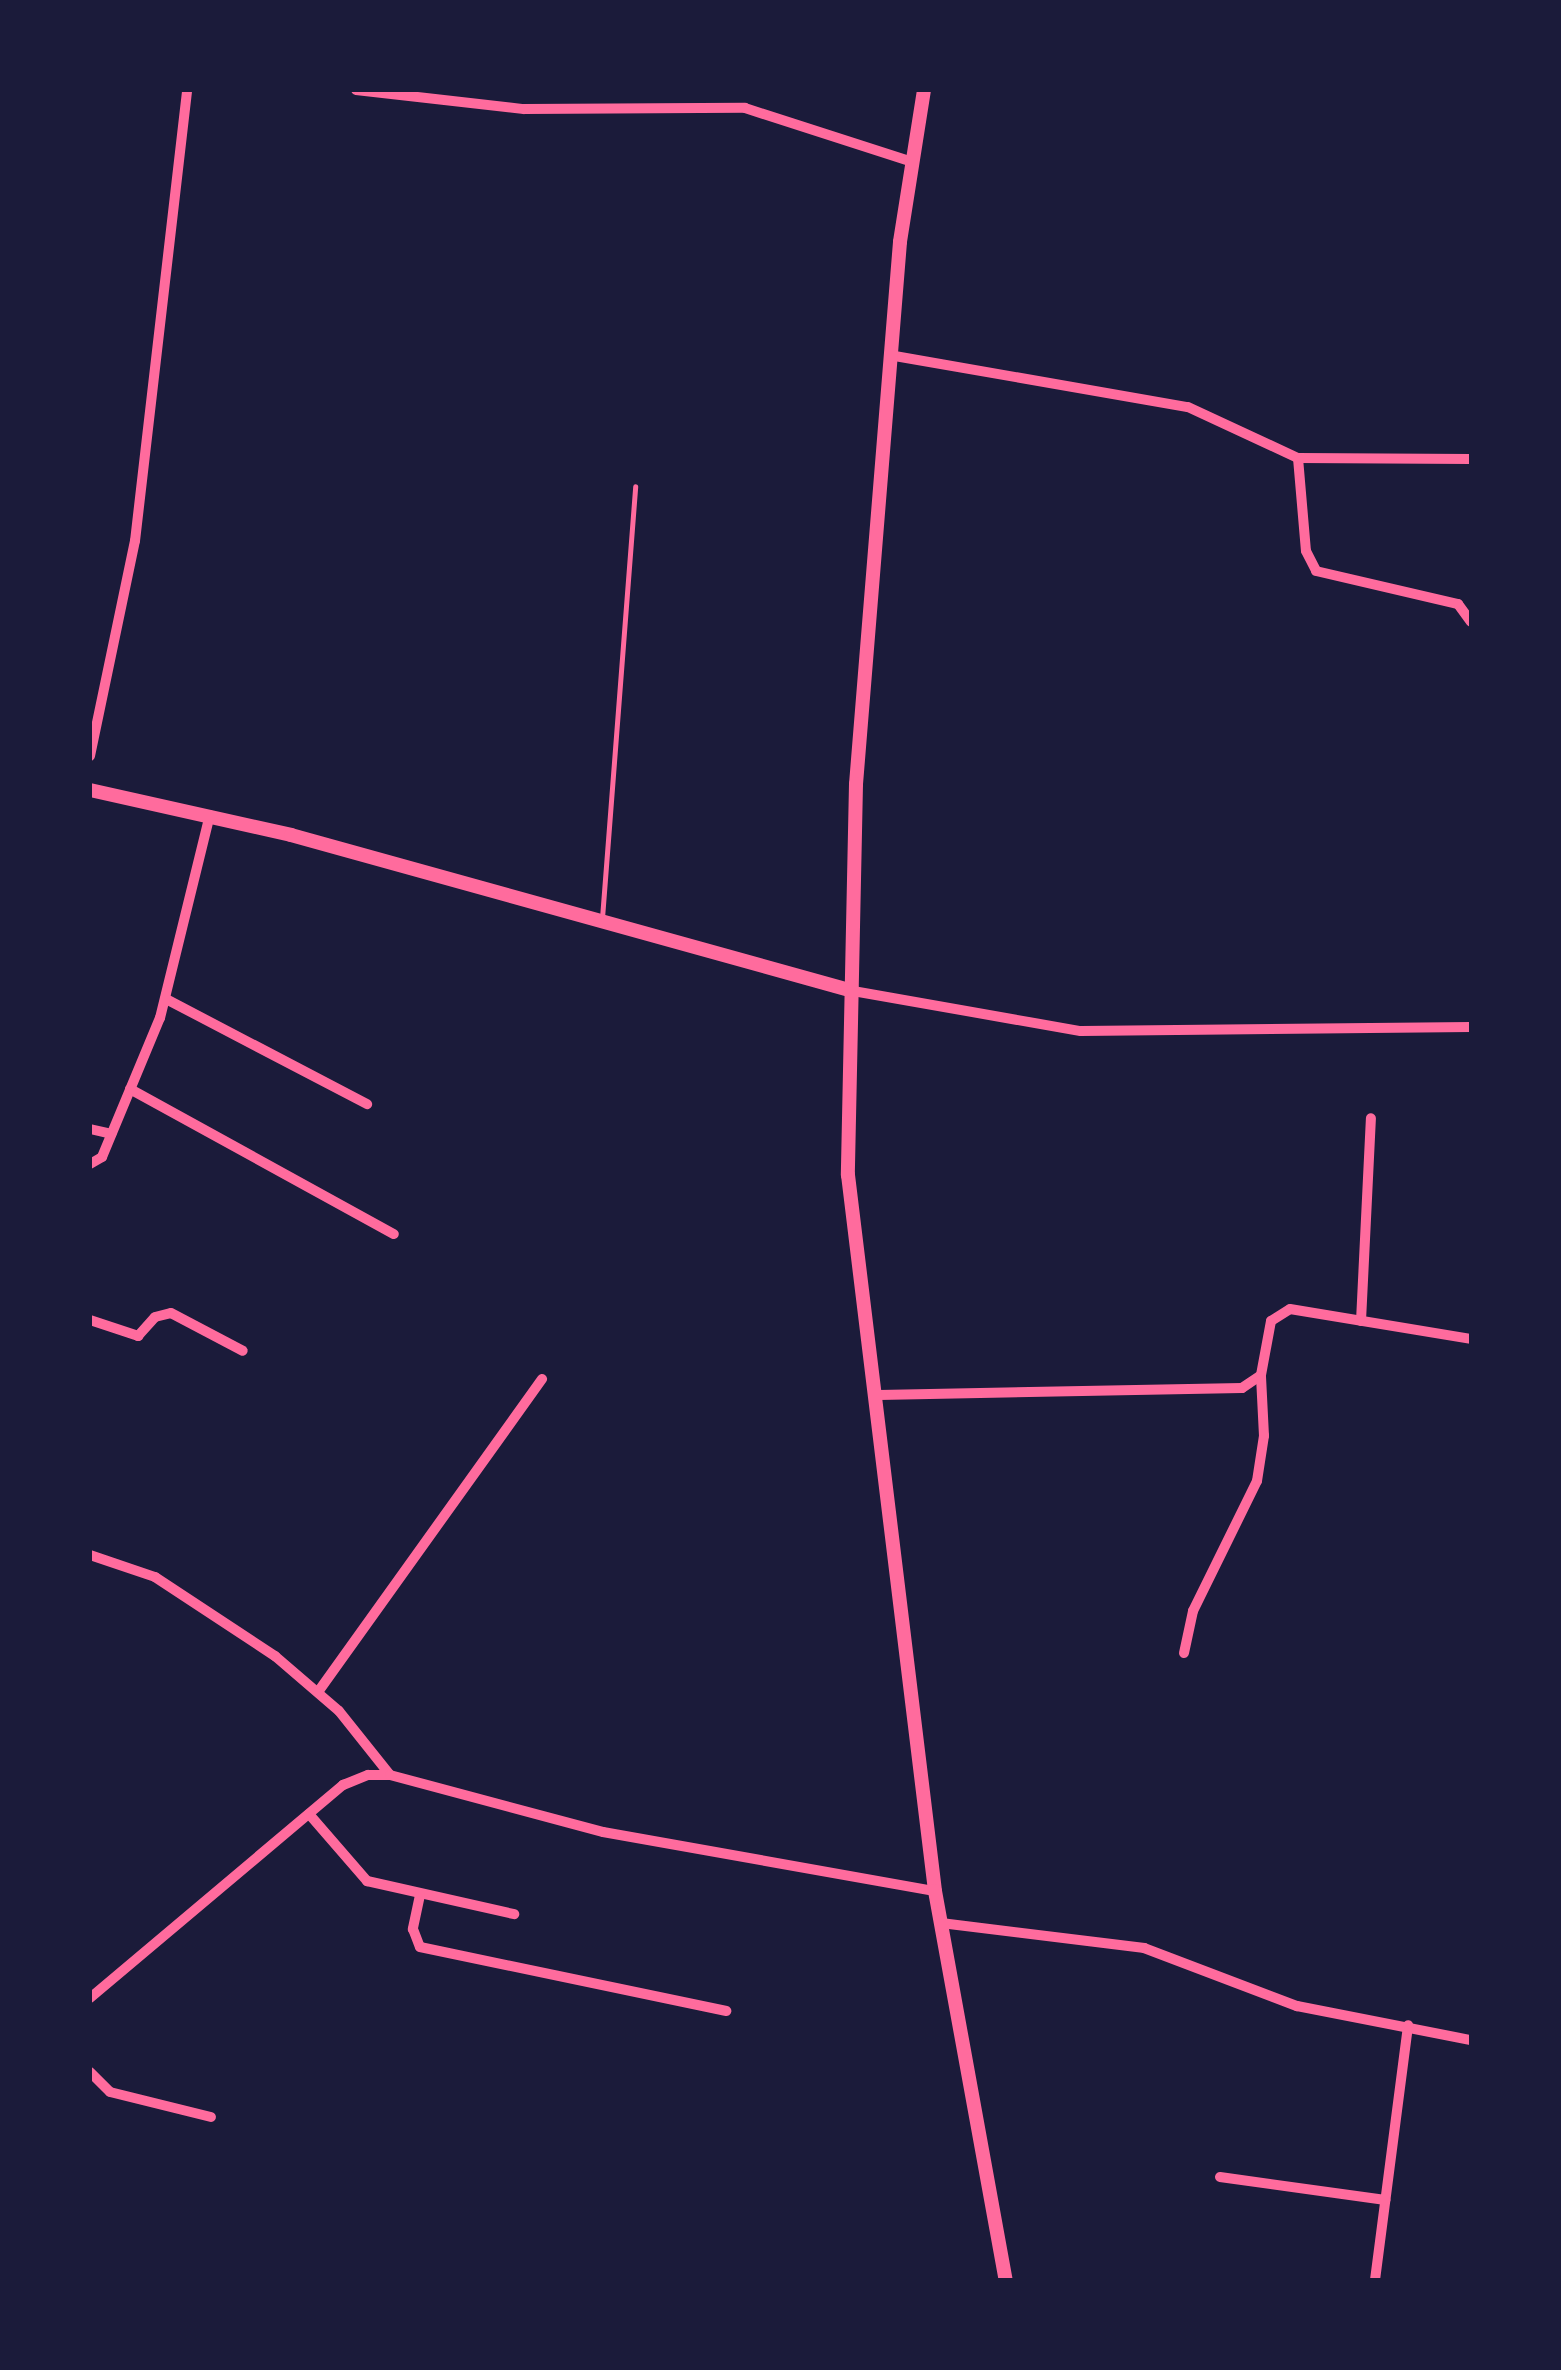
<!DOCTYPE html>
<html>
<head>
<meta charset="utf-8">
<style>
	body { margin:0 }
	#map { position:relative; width:1561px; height:2370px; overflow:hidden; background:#1b1b3a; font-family:"Titillium Web",sans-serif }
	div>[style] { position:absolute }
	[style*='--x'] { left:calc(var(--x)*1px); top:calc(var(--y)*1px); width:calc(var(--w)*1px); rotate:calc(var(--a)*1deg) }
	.service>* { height:5px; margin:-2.5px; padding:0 2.5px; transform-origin:2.5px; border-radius:2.5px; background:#ff6b9d }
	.minor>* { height:10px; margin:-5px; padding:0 5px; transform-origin:5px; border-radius:5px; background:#ff6b9d }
	.tertiary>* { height:14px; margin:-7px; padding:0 7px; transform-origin:7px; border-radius:7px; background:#ff6b9d }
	span { translate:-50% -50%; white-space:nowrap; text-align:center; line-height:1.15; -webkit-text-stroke:10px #1b1b3a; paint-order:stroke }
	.frame { position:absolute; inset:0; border:92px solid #1b1b3a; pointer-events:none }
</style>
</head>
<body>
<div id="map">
	<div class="service">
		<div style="--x:602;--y:918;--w:433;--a:-85.6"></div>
	</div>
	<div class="minor">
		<div style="--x:356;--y:90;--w:169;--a:6.5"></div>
		<div style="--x:524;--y:109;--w:221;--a:-0.3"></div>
		<div style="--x:745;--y:108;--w:172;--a:17.9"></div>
		<div style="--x:889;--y:355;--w:303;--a:9.9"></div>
		<div style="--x:1188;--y:407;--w:121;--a:24.9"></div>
		<div style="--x:1298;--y:458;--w:173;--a:0.3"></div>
		<div style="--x:1298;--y:458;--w:93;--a:85.1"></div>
		<div style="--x:1306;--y:551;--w:22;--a:63"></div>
		<div style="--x:1316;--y:571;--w:146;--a:13.1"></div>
		<div style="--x:1458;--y:604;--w:22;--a:54"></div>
		<div style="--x:90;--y:756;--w:220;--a:-78.2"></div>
		<div style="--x:135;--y:541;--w:454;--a:-83.4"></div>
		<div style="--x:853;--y:991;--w:231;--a:10"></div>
		<div style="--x:1081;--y:1031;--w:390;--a:-0.6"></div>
		<div style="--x:166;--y:999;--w:227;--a:27.6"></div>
		<div style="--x:130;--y:1089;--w:301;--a:28.8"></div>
		<div style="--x:90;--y:1129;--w:22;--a:13"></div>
		<div style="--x:90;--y:1164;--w:14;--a:-30"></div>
		<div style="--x:102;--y:1157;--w:151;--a:-67.4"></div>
		<div style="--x:160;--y:1018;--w:209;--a:-76.2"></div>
		<div style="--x:90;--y:1320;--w:51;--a:18.4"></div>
		<div style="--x:138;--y:1336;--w:25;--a:-48"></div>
		<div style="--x:155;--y:1317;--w:16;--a:-14"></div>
		<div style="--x:171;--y:1313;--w:81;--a:27.8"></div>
		<div style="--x:1361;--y:1321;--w:203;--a:-87.2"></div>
		<div style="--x:879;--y:1395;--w:363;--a:-1.1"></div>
		<div style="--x:1242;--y:1388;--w:23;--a:-34"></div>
		<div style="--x:1261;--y:1375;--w:55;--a:-79.5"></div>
		<div style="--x:1271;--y:1321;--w:22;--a:-32"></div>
		<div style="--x:1290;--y:1309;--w:183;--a:9.4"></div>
		<div style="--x:90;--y:1555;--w:69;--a:18.7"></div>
		<div style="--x:155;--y:1577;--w:144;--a:33.4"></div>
		<div style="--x:275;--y:1656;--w:84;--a:40.7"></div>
		<div style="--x:339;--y:1711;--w:82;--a:51.4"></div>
		<div style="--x:1184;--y:1653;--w:43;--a:-77.9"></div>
		<div style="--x:1193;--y:1611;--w:145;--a:-63.8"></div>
		<div style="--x:1257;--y:1481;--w:46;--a:-81.2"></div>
		<div style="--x:1264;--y:1436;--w:60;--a:-92.9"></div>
		<div style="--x:318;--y:1692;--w:385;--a:-54.4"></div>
		<div style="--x:309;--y:1814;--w:89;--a:49.1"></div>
		<div style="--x:367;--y:1881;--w:151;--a:12.7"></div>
		<div style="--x:420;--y:1895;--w:35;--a:102"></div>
		<div style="--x:413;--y:1929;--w:19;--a:69"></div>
		<div style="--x:420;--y:1947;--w:313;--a:11.8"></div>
		<div style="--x:941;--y:1923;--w:205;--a:7"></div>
		<div style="--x:1144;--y:1948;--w:164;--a:20.8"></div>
		<div style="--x:1297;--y:2006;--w:177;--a:11.1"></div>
		<div style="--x:90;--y:1998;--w:331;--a:-40.1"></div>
		<div style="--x:343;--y:1785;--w:27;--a:-22"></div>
		<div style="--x:368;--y:1775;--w:22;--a:0"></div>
		<div style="--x:390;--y:1775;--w:220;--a:15"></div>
		<div style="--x:603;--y:1832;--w:337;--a:10.1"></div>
		<div style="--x:90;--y:2072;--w:28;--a:45"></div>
		<div style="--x:110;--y:2092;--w:104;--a:13.9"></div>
		<div style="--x:1220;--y:2177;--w:167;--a:7.9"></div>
		<div style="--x:1375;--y:2280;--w:257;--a:-82.6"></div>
	</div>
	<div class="tertiary">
		<div style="--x:924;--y:90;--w:154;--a:99"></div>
		<div style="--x:900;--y:242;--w:544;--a:94.64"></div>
		<div style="--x:856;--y:784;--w:391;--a:91.2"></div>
		<div style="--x:848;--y:1175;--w:721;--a:83.07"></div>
		<div style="--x:935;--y:1891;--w:395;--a:79.7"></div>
		<div style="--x:90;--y:790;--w:206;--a:12.6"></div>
		<div style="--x:291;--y:835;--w:583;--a:15.51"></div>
	</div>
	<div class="frame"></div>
</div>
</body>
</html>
